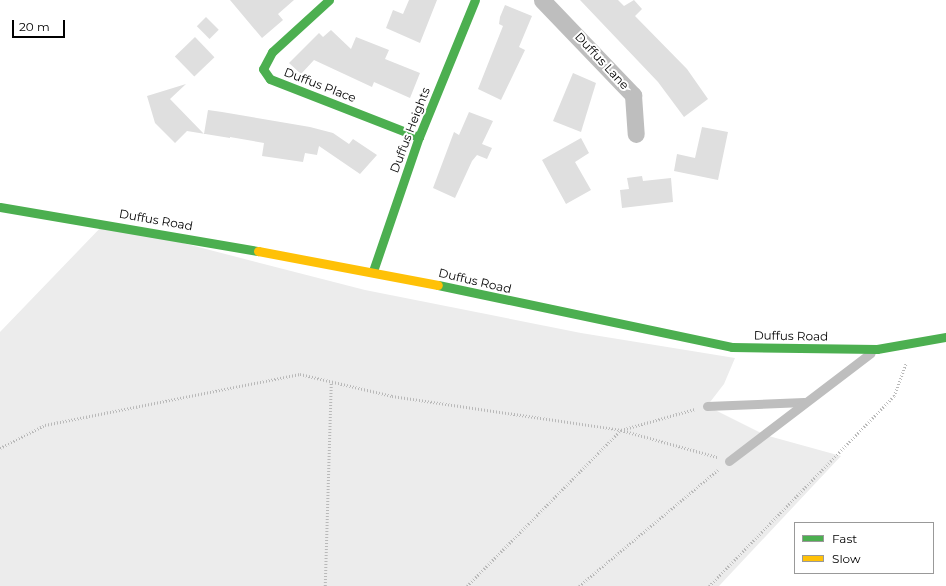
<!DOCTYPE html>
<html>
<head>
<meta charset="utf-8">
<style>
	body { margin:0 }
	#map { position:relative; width:946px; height:586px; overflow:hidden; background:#fff; font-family:Montserrat,sans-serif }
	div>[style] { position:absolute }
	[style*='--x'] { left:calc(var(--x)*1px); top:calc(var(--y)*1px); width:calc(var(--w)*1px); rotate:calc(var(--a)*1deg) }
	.green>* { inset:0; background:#ececec }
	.building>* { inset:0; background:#dfdfdf; transform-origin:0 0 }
	.path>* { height:2.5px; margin-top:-1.25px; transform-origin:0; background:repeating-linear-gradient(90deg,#b9b9b9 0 1px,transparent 0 3px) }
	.lane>* { height:9px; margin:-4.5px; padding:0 4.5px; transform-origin:4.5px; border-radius:4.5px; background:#bebebe }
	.street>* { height:17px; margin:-8.5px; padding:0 8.5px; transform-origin:8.5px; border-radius:8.5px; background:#bebebe }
	.fast>* { height:9px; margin:-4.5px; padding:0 4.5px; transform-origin:4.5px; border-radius:4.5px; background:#4caf50 }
	.slow>* { height:9px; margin:-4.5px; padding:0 4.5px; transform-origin:4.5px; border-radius:4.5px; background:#ffc107 }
	span { translate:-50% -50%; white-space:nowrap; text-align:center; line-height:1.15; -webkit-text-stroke:4px #fff; paint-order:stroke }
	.street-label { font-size:12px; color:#000 }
	.legend { position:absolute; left:794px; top:522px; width:140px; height:52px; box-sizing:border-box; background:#fff; border:1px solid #999; margin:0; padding:5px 7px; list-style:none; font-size:12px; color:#000 }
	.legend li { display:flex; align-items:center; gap:8px; height:20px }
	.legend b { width:20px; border:1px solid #999 }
	.scale { position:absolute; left:12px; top:20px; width:53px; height:18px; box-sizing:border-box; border:2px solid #000; border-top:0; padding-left:5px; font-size:12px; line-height:14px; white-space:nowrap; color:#000; -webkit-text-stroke:3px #fff; paint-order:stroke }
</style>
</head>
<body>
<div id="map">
	<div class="green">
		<div style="clip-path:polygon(105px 223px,365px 290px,581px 333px,735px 358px,724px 384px,707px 406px,765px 435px,841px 456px,719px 586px,0 586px,0 332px)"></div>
	</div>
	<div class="building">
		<div style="clip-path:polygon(230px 0,294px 0,278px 14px,283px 20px,262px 38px)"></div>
		<div style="clip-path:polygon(409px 0,437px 0,420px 43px,386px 28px,393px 10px,403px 14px)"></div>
		<div style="clip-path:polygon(580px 0,618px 0,624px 6px,634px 0,642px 9px,635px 16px,687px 69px,708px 99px,684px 117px,658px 82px)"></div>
		<div style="clip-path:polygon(505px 5px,532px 16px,519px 47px,525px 50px,501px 100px,478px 89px,503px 26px,499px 24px,500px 17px)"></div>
		<div style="left:206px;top:17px;width:18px;height:13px;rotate:45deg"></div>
		<div style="clip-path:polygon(331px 30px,351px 49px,356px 37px,389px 50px,385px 59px,420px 73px,410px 98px,374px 82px,372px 87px,314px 60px,301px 74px,289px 63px,319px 33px,323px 37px)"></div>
		<div style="left:195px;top:37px;width:28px;height:28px;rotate:46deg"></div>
		<div style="clip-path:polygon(573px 73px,596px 83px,581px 132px,553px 121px)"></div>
		<div style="clip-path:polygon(186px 84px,170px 99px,204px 134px,208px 110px,222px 112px,310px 127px,333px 133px,349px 144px,353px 139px,377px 155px,360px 174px,319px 146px,317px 155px,305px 153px,303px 162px,262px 156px,264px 143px,230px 137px,230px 138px,187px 131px,175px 143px,155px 123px,147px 96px)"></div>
		<div style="clip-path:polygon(469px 112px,493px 121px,482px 144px,492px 148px,487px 159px,477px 155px,472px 161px,455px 198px,433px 188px,454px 132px,459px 135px)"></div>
		<div style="clip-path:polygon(702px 127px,728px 132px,718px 180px,674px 171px,677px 154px,695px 158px)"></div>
		<div style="clip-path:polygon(581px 138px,589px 153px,575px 162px,591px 190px,566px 204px,542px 160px)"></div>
		<div style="clip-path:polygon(642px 176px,643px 181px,671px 178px,673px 202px,622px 208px,620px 190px,629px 189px,627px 178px)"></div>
	</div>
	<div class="path">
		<div style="--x:0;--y:448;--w:51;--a:-27.1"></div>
		<div style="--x:45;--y:425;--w:260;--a:-11.3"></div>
		<div style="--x:300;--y:374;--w:95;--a:13.4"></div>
		<div style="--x:392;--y:396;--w:232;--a:8.4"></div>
		<div style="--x:621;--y:430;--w:77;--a:-15.8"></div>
		<div style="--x:325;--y:586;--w:204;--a:-88.3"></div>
		<div style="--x:467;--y:586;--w:219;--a:-45.4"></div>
		<div style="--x:621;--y:430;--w:100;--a:15.7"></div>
		<div style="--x:579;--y:586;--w:182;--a:-39.9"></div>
		<div style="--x:709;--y:586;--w:265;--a:-45.8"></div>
		<div style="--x:894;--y:396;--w:35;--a:-70"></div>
	</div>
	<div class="lane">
		<div style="--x:707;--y:406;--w:97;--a:-2.4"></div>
		<div style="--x:729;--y:461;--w:178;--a:-37.3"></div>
	</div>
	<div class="street">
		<div style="--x:542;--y:0;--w:132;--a:46.2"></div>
		<div style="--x:633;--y:95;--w:39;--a:86"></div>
	</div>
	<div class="fast">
		<div style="--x:329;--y:0;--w:77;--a:137.6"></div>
		<div style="--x:272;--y:52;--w:19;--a:118"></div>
		<div style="--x:263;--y:69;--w:12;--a:55"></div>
		<div style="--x:270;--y:79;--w:160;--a:21.3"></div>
		<div style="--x:0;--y:207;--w:262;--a:9.7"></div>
		<div style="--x:373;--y:271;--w:142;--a:-71.1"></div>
		<div style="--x:419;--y:137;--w:148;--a:-67.8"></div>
		<div style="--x:438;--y:285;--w:300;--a:11.9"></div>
		<div style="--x:732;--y:347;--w:145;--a:0.8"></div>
		<div style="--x:877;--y:349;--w:70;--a:-9.9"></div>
	</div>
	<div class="slow">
		<div style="--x:258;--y:251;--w:183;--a:10.7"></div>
	</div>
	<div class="street-label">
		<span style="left:602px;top:61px;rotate:47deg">Duffus Lane</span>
		<span style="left:320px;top:85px;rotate:21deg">Duffus Place</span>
		<span style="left:410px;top:130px;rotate:-69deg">Duffus Heights</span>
		<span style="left:156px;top:220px;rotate:10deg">Duffus Road</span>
		<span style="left:475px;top:281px;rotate:13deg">Duffus Road</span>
		<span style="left:791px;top:336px;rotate:1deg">Duffus Road</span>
	</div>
	<ul class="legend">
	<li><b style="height:5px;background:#4caf50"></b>Fast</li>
	<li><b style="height:5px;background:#ffc107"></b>Slow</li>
	</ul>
	<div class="scale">20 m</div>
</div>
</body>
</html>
